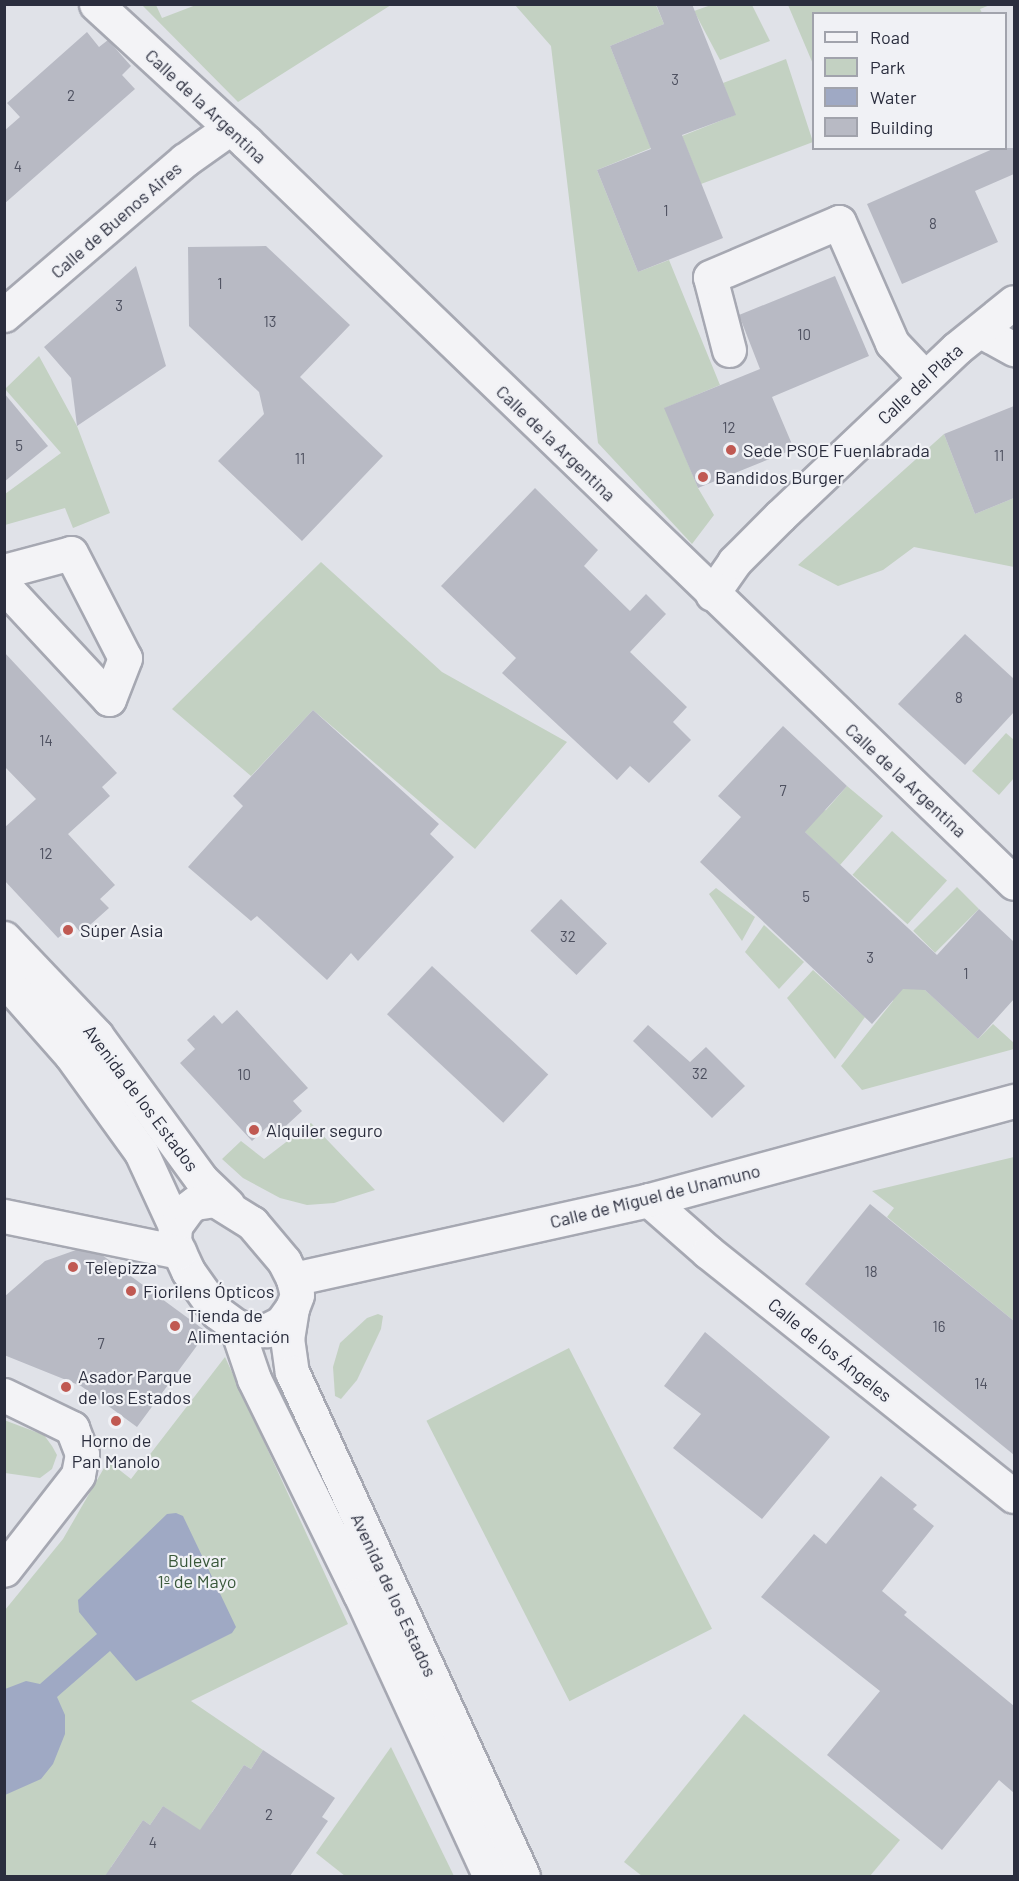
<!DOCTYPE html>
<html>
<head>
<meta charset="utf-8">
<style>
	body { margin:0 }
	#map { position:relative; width:1019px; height:1881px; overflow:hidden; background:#e0e2e8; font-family:Barlow,sans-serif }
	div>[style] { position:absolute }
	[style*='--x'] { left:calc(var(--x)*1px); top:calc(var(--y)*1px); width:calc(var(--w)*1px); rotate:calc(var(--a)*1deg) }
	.green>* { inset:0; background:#c3d1c2; transform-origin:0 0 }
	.water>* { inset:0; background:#9fa9c4 }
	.building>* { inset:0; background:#b8bac4; transform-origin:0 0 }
	.roads { filter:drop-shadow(2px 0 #a6a8b2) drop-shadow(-2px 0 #a6a8b2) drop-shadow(0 2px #a6a8b2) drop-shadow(0 -2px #a6a8b2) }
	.minor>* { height:33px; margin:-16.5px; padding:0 16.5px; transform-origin:16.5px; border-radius:16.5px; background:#f3f3f6 }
	.dots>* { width:16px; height:16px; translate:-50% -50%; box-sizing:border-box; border:3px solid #f0f1f5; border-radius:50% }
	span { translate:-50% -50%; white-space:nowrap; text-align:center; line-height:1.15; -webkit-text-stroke:4.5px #f0f1f5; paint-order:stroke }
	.number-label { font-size:15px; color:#4e5160 }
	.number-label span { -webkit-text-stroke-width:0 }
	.street-label { font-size:18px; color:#2b2e3e }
	.poi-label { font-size:18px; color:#2b2e3e }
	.left { translate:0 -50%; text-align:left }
	.park-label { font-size:18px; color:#39583a }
	.frame { position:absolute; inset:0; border:6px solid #2b2e3e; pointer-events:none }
	.legend { position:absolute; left:812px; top:12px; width:195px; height:138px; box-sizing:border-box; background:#f0f1f5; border:2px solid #a1a3ac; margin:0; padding:8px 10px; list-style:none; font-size:18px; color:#2b2e3e }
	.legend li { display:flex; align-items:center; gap:12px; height:30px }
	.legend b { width:30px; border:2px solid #a1a3ac }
</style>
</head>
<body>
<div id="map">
	<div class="green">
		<div style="clip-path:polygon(142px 5px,156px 5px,162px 18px,196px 5px,391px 5px,238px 102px)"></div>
		<div style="clip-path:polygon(515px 5px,656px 5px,664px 24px,610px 46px,651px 148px,597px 170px,638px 272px,669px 260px,720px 385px,665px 408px,698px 488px,714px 515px,692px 544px,598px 443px,551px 46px)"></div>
		<div style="clip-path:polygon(711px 5px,752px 5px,770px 41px,720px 60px,694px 11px)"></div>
		<div style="clip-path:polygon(788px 5px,990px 5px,980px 9px,982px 13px,814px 14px,813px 64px)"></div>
		<div style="clip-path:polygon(786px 59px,813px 142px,701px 184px,682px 136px,735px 115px,723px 83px)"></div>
		<div style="clip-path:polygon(39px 356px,77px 426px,110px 513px,73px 528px,65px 508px,5px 525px,5px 494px,61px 453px,5px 389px)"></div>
		<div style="clip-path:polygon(944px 434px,975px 514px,1014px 498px,1014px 567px,914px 547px,883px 570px,838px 586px,798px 565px)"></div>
		<div style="clip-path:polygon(321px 562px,442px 672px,567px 742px,475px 849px,313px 710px,251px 776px,172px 709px)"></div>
		<div style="clip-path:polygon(1006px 733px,1014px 740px,1014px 778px,999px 795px,972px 771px)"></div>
		<div style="clip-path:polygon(847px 786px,883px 816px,840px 865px,789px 817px,826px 810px)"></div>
		<div style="left:892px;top:831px;width:74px;height:59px;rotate:42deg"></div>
		<div style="left:957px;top:887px;width:31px;height:62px;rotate:45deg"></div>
		<div style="clip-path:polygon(716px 888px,755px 917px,742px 941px,709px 894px)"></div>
		<div style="clip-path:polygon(764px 925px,804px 962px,779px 989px,745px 952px)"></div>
		<div style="clip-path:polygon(896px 963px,978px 1039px,993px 1024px,1014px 1043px,1014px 1049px,862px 1090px,841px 1066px,893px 1001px)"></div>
		<div style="clip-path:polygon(813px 970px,865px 1017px,835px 1059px,787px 998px)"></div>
		<div style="clip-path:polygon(311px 1123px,375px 1190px,334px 1203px,307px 1205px,280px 1198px,243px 1178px,222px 1159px,241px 1141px,264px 1159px)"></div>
		<div style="clip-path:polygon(1014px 1157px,1014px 1321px,887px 1217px,894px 1208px,872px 1191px)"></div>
		<div style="clip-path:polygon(378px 1314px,383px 1316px,381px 1329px,357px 1380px,341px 1399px,335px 1396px,333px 1367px,340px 1343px,367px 1318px)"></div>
		<div style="left:569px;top:1348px;width:315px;height:160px;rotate:63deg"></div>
		<div style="clip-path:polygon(225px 1357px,348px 1624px,191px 1701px,263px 1750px,251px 1769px,244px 1765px,212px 1812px,207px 1836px,163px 1806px,150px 1825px,143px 1820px,111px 1867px,117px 1872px,115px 1876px,5px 1876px,5px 1610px,63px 1539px,108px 1461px,131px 1479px)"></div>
		<div style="clip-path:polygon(4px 1420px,44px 1435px,52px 1446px,57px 1455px,52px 1469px,40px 1478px,5px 1473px)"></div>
		<div style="clip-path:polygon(744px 1714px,900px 1840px,870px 1876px,642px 1876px,624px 1862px)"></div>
		<div style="clip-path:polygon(391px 1747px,454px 1876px,345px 1876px,316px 1853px)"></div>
	</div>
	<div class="water">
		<div style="clip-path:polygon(176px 1513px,183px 1516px,236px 1627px,232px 1633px,136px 1681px,110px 1651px,57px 1697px,65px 1715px,65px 1734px,53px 1764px,41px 1779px,5px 1795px,5px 1812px,5px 1689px,26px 1681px,40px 1684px,97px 1634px,79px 1612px,78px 1600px,167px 1514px)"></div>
	</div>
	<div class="building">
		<div style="clip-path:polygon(656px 4px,692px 4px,736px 115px,682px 135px,723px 238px,638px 272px,597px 170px,651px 149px,610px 46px,664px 24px)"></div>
		<div style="clip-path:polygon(87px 32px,99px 47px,108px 40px,131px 66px,122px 75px,135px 89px,4px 204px,4px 131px,20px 117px,7px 103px)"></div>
		<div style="clip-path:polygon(995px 148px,1014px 148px,1014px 174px,975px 191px,998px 242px,902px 284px,867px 204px)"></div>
		<div style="clip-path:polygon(266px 246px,350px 325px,300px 377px,383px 456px,302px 541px,218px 461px,264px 414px,259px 392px,189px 326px,188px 247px)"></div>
		<div style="clip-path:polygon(136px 266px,166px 366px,77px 426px,71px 378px,44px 347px)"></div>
		<div style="clip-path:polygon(835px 276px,869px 356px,772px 397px,794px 449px,698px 488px,664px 408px,760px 369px,739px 315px)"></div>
		<div style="clip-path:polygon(4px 393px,48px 446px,4px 482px)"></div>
		<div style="clip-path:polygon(1014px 406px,1014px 498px,975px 514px,944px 434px)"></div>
		<div style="clip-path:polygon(535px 488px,598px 550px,584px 566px,630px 611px,646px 594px,666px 614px,630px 652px,687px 707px,673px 722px,691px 740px,649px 783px,630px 766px,617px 780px,502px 673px,516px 658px,441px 586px)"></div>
		<div style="clip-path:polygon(965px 634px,1014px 679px,1014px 712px,965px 765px,898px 704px)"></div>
		<div style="clip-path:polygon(4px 652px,117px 773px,102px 787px,110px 796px,68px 834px,115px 885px,100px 899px,109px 908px,81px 933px,74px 925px,58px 938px,4px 880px,4px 828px,36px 799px,4px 766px)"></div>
		<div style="clip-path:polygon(313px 710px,439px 824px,430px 834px,454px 857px,358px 961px,351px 953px,327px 980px,257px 916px,251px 921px,188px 867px,243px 806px,233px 796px)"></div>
		<div style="clip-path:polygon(783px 726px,847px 786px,805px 832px,937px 955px,979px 909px,1014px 942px,1014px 999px,978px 1039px,925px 990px,903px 989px,872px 1024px,700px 862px,741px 817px,718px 796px)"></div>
		<div style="left:561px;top:899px;width:64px;height:44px;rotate:44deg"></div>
		<div style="left:432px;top:966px;width:159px;height:66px;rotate:43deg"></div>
		<div style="clip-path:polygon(237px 1010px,308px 1088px,293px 1101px,302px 1111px,275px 1136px,267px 1127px,252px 1141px,180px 1063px,195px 1049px,187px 1040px,214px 1015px,222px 1024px)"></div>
		<div style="clip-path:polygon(648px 1025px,690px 1062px,706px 1047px,745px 1086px,712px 1118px,633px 1041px)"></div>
		<div style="clip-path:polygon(870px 1204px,1014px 1321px,1014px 1455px,805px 1284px)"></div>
		<div style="clip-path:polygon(76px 1250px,102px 1255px,207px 1332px,137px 1427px,81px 1386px,4px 1355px,4px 1297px,45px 1261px)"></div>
		<div style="clip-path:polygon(705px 1332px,830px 1437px,762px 1519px,673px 1448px,701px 1414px,664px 1386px)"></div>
		<div style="clip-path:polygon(881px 1476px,917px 1505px,913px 1509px,934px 1526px,882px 1591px,907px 1612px,904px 1615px,1014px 1706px,1014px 1793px,999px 1780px,942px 1850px,827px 1755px,880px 1691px,761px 1597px,814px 1534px,826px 1544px)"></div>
		<div style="clip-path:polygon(263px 1750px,335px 1798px,322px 1817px,328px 1821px,290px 1876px,105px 1876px,143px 1820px,150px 1825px,163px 1806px,200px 1830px,244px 1765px,251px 1769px)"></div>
	</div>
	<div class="roads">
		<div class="minor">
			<div style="--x:96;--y:4;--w:204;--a:42.6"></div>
			<div style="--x:246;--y:142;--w:1067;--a:43.97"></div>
			<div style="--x:4;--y:315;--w:238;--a:-40.6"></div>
			<div style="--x:185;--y:160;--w:55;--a:-35.4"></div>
			<div style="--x:981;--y:331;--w:38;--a:29"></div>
			<div style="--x:729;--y:350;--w:75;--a:-104.6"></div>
			<div style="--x:710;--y:277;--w:140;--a:-23.1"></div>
			<div style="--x:839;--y:222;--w:132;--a:66.3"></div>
			<div style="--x:892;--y:343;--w:48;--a:46.7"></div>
			<div style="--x:4;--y:571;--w:69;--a:-15"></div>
			<div style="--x:71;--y:553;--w:118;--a:62.8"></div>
			<div style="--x:125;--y:658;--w:44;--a:111.3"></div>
			<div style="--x:109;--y:699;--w:154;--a:-132.9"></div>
			<div style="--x:712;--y:594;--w:39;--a:-55"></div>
			<div style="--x:734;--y:562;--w:65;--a:-45"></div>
			<div style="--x:780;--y:516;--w:244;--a:-43.5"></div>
			<div style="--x:957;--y:348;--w:73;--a:-38.9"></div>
			<div style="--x:4;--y:938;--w:134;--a:46.5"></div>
			<div style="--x:96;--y:1035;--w:178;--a:53.9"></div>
			<div style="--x:201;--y:1179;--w:37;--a:44"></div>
			<div style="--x:4;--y:979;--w:101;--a:48.6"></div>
			<div style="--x:71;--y:1055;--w:120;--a:54.2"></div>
			<div style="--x:141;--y:1152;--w:81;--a:65.3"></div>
			<div style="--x:215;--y:1200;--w:44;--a:31.9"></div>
			<div style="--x:252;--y:1223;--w:50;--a:49.9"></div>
			<div style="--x:284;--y:1261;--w:20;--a:63"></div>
			<div style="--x:293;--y:1279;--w:16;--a:76"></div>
			<div style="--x:297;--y:1295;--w:14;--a:111"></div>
			<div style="--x:292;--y:1308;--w:19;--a:126"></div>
			<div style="--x:281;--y:1323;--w:16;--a:153"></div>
			<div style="--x:267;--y:1330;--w:17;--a:177"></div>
			<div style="--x:250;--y:1331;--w:15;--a:-160"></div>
			<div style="--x:236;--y:1326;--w:24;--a:-144"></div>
			<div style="--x:217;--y:1312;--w:50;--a:-125.3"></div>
			<div style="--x:188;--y:1271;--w:33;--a:-115"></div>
			<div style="--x:174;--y:1241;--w:15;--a:-86"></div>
			<div style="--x:175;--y:1226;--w:22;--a:-54"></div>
			<div style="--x:188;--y:1208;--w:9;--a:-36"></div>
			<div style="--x:195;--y:1203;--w:20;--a:-9"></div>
			<div style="--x:649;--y:1200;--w:79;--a:41.4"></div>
			<div style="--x:708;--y:1252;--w:391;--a:38.6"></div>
			<div style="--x:4;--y:1216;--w:179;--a:11.6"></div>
			<div style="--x:293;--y:1279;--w:365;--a:-12.5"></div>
			<div style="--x:649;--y:1200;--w:378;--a:-15.2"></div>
			<div style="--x:292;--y:1308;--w:30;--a:99"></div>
			<div style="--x:287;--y:1338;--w:34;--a:82"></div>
			<div style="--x:292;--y:1372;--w:554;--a:65.38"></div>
			<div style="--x:236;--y:1326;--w:56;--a:71.2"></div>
			<div style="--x:254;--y:1379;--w:240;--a:63.8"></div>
			<div style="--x:360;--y:1594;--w:311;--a:65.3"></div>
			<div style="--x:4;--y:1395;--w:76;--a:25.9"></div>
			<div style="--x:72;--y:1428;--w:28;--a:69"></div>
			<div style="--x:82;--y:1454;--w:21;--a:101"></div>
			<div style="--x:78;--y:1475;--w:120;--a:127.9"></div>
		</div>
	</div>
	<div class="dots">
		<div style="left:731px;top:450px;background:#c05952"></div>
		<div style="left:703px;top:477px;background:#c05952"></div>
		<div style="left:68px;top:930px;background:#c05952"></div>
		<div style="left:254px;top:1130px;background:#c05952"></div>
		<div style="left:73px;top:1267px;background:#c05952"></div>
		<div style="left:131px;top:1291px;background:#c05952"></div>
		<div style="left:175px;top:1326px;background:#c05952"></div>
		<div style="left:66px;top:1387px;background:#c05952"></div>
		<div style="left:116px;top:1421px;background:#c05952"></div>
	</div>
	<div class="number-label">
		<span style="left:675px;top:80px">3</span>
		<span style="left:71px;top:96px">2</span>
		<span style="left:18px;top:167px">4</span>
		<span style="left:666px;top:211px">1</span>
		<span style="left:933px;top:224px">8</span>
		<span style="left:220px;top:284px">1</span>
		<span style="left:119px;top:306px">3</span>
		<span style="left:270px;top:322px">13</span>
		<span style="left:804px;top:335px">10</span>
		<span style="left:729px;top:428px">12</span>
		<span style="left:19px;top:446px">5</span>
		<span style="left:999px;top:456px">11</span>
		<span style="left:300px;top:459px">11</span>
		<span style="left:959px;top:698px">8</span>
		<span style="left:46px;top:741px">14</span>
		<span style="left:783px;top:791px">7</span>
		<span style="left:46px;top:854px">12</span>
		<span style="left:806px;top:897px">5</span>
		<span style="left:568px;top:937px">32</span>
		<span style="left:870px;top:958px">3</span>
		<span style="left:966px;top:974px">1</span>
		<span style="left:700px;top:1074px">32</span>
		<span style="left:244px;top:1075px">10</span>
		<span style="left:871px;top:1272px">18</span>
		<span style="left:939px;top:1327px">16</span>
		<span style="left:101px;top:1344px">7</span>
		<span style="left:981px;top:1384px">14</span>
		<span style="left:269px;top:1815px">2</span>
		<span style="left:153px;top:1843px">4</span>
	</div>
	<div class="street-label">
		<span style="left:206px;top:106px;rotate:43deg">Calle de la Argentina</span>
		<span style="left:116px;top:220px;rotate:-41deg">Calle de Buenos Aires</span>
		<span style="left:920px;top:384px;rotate:-43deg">Calle del Plata</span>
		<span style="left:556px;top:443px;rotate:44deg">Calle de la Argentina</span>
		<span style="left:906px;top:780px;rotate:43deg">Calle de la Argentina</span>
		<span style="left:141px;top:1098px;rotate:53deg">Avenida de los Estados</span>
		<span style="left:655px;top:1196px;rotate:-14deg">Calle de Miguel de Unamuno</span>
		<span style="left:830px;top:1350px;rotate:39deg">Calle de los Ángeles</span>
		<span style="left:394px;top:1595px;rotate:65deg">Avenida de los Estados</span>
	</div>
	<div class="poi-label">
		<span class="left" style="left:743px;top:450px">Sede PSOE Fuenlabrada</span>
		<span class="left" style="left:715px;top:477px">Bandidos Burger</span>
		<span class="left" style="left:80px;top:930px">Súper Asia</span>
		<span class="left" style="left:266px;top:1130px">Alquiler seguro</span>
		<span class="left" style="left:85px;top:1267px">Telepizza</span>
		<span class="left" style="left:143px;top:1291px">Fiorilens Ópticos</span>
		<span class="left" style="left:187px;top:1326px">Tienda de<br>Alimentación</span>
		<span class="left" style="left:78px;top:1387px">Asador Parque<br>de los Estados</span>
		<span style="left:116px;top:1451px">Horno de<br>Pan Manolo</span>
	</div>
	<div class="park-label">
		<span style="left:197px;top:1571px">Bulevar<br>1º de Mayo</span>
	</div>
	<div class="frame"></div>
	<ul class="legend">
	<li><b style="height:8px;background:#f3f3f6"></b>Road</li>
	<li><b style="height:16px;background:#c3d1c2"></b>Park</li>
	<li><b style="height:16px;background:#9fa9c4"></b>Water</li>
	<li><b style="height:16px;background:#b8bac4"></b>Building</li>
	</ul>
</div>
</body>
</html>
